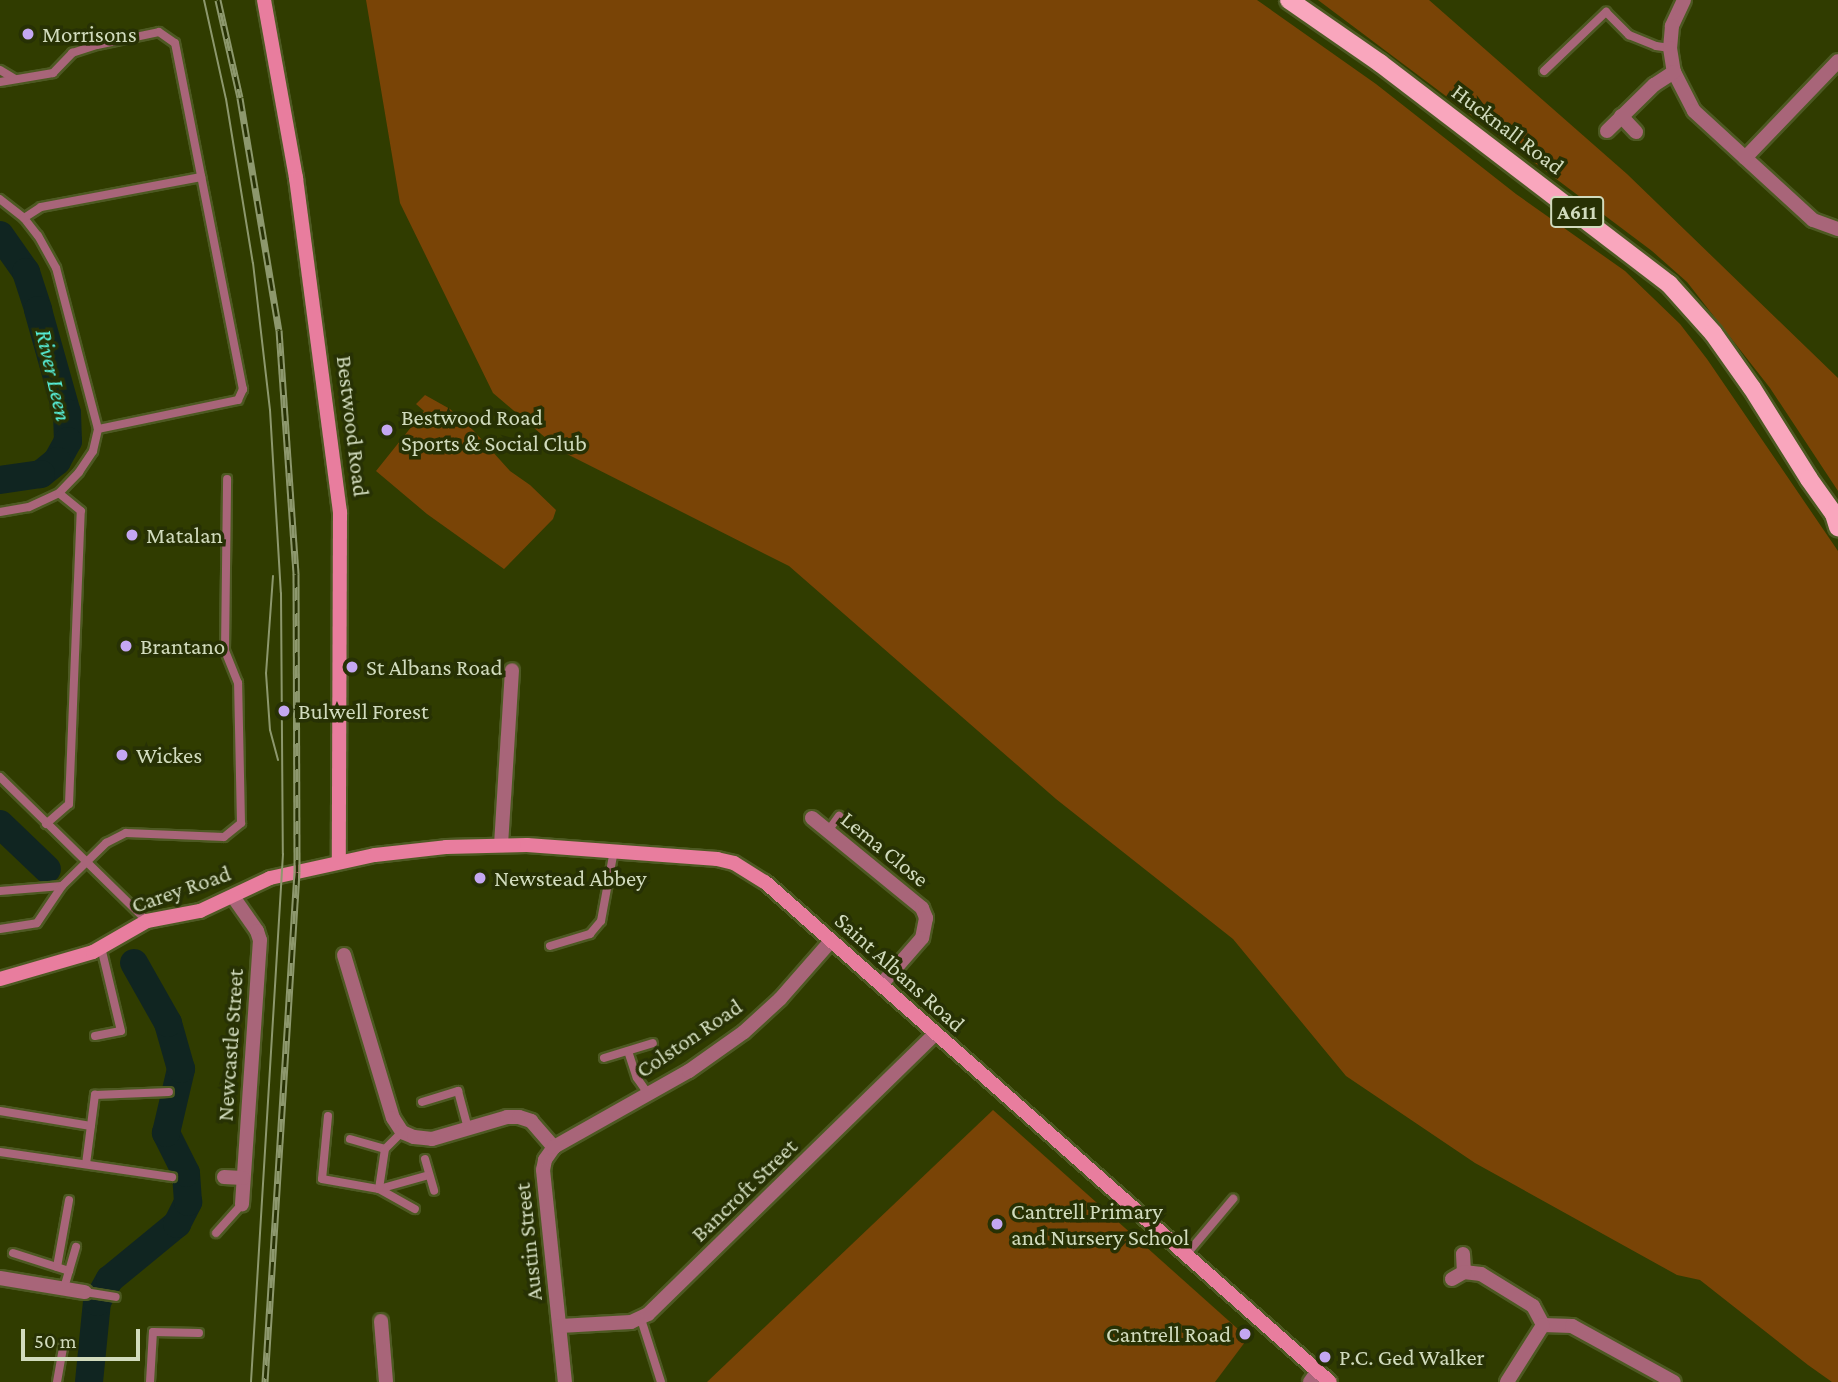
<!DOCTYPE html>
<html>
<head>
<meta charset="utf-8">
<style>
	body { margin:0 }
	#map { position:relative; width:1838px; height:1382px; overflow:hidden; background:#303c00; font-family:"Crimson Pro",serif }
	div>[style] { position:absolute }
	[style*='--x'] { left:calc(var(--x)*1px); top:calc(var(--y)*1px); width:calc(var(--w)*1px); rotate:calc(var(--a)*1deg) }
	.green>* { inset:0; background:#794406 }
	.river>* { height:28px; margin:-14px; padding:0 14px; transform-origin:14px; border-radius:14px; background:#102521 }
	.roads { filter:drop-shadow(2px 0 #4d5922) drop-shadow(-2px 0 #4d5922) drop-shadow(0 2px #4d5922) drop-shadow(0 -2px #4d5922) }
	.lane>* { height:8px; margin:-4px; padding:0 4px; transform-origin:4px; border-radius:4px; background:#a86579 }
	.street>* { height:14px; margin:-7px; padding:0 7px; transform-origin:7px; border-radius:7px; background:#a86579 }
	.secondary>* { height:14px; margin:-7px; padding:0 7px; transform-origin:7px; border-radius:7px; background:#e87d9e }
	.primary>* { height:18px; margin:-9px; padding:0 9px; transform-origin:9px; border-radius:9px; background:#f9a6bd }
	.tram>* { height:2px; margin:-1px; padding:0 1px; transform-origin:1px; border-radius:1px; background:#8d986d }
	.rail>* { height:7px; margin-top:-3.5px; transform-origin:0; background:repeating-linear-gradient(90deg,#273104 0 13px,#8d986d 0 26px); box-sizing:border-box; border-block:2px solid #8d986d }
	.dots>* { width:19px; height:19px; translate:-50% -50%; box-sizing:border-box; border:4px solid #273104; border-radius:50% }
	span { translate:-50% -50%; white-space:nowrap; text-align:center; line-height:1.15; -webkit-text-stroke:7px #273104; paint-order:stroke }
	.shield-label span { padding:2px 5px; background:#273104; border:2px solid; border-radius:5px; -webkit-text-stroke-width:0 }
	.shield-label { font-size:21px; color:#d1dbbd; font-weight:700 }
	.poi-label { font-size:23px; color:#d1dbbd }
	.left { translate:0 -50%; text-align:left }
	.right { translate:-100% -50%; text-align:right }
	.street-label { font-size:23px; color:#d1dbbd }
	.water-label { font-size:24px; color:#59f6df; font-style:italic }
	.scale { position:absolute; left:21px; top:1329px; width:119px; height:32px; box-sizing:border-box; border:4px solid #d1dbbd; border-top:0; padding-left:9px; font-size:21px; line-height:24px; white-space:nowrap; color:#d1dbbd; -webkit-text-stroke:5px #273104; paint-order:stroke }
</style>
</head>
<body>
<div id="map">
	<div class="green">
		<div style="clip-path:polygon(366px 0,1257px 0,1376px 84px,1516px 194px,1625px 271px,1680px 324px,1707px 359px,1838px 551px,1838px 1382px,1832px 1382px,1808px 1365px,1700px 1280px,1677px 1275px,1475px 1163px,1346px 1076px,1233px 939px,1056px 799px,789px 566px,561px 451px,493px 393px,400px 203px)"></div>
		<div style="clip-path:polygon(1318px 0,1429px 0,1627px 174px,1838px 378px,1838px 491px,1770px 388px,1687px 282px,1652px 251px)"></div>
		<div style="clip-path:polygon(425px 395px,450px 409px,473px 430px,510px 471px,530px 485px,556px 510px,553px 519px,504px 569px,427px 514px,376px 471px,424px 411px,416px 404px)"></div>
		<div style="clip-path:polygon(993px 1110px,1248px 1338px,1215px 1382px,707px 1382px)"></div>
	</div>
	<div class="river">
		<div style="--x:0;--y:235;--w:45;--a:54.9"></div>
		<div style="--x:26;--y:272;--w:40;--a:72"></div>
		<div style="--x:38;--y:310;--w:107;--a:74.3"></div>
		<div style="--x:67;--y:413;--w:28;--a:88"></div>
		<div style="--x:68;--y:441;--w:23;--a:119"></div>
		<div style="--x:57;--y:461;--w:21;--a:141"></div>
		<div style="--x:41;--y:474;--w:41;--a:171.7"></div>
		<div style="--x:0;--y:824;--w:65;--a:43.8"></div>
		<div style="--x:89;--y:1382;--w:80;--a:-84.3"></div>
		<div style="--x:97;--y:1302;--w:26;--a:-61"></div>
		<div style="--x:110;--y:1279;--w:87;--a:-39.4"></div>
		<div style="--x:177;--y:1224;--w:25;--a:-63"></div>
		<div style="--x:188;--y:1202;--w:29;--a:-94"></div>
		<div style="--x:186;--y:1173;--w:45;--a:-116.6"></div>
		<div style="--x:166;--y:1133;--w:66;--a:-76.8"></div>
		<div style="--x:181;--y:1069;--w:48;--a:-105.8"></div>
		<div style="--x:168;--y:1023;--w:69;--a:-119.5"></div>
	</div>
	<div class="roads">
		<div class="lane">
			<div style="--x:0;--y:70;--w:17;--a:31"></div>
			<div style="--x:1544;--y:71;--w:86;--a:-43.6"></div>
			<div style="--x:1606;--y:12;--w:33;--a:45"></div>
			<div style="--x:1629;--y:35;--w:29;--a:22"></div>
			<div style="--x:1656;--y:46;--w:14;--a:8"></div>
			<div style="--x:0;--y:82;--w:54;--a:-9.6"></div>
			<div style="--x:53;--y:73;--w:28;--a:-46"></div>
			<div style="--x:72;--y:53;--w:26;--a:-18"></div>
			<div style="--x:97;--y:45;--w:63;--a:-11.8"></div>
			<div style="--x:159;--y:32;--w:19;--a:35"></div>
			<div style="--x:175;--y:43;--w:353;--a:78.9"></div>
			<div style="--x:243;--y:389;--w:12;--a:114"></div>
			<div style="--x:238;--y:400;--w:143;--a:168.3"></div>
			<div style="--x:98;--y:429;--w:166;--a:-104.6"></div>
			<div style="--x:56;--y:268;--w:37;--a:-119"></div>
			<div style="--x:38;--y:236;--w:23;--a:-128"></div>
			<div style="--x:24;--y:218;--w:31;--a:-142"></div>
			<div style="--x:24;--y:218;--w:20;--a:-33"></div>
			<div style="--x:41;--y:207;--w:163;--a:-10.6"></div>
			<div style="--x:0;--y:512;--w:29;--a:-10"></div>
			<div style="--x:29;--y:507;--w:33;--a:-25"></div>
			<div style="--x:59;--y:493;--w:29;--a:-46"></div>
			<div style="--x:79;--y:472;--w:25;--a:-56"></div>
			<div style="--x:93;--y:451;--w:23;--a:-77"></div>
			<div style="--x:0;--y:777;--w:206;--a:44.4"></div>
			<div style="--x:46;--y:824;--w:30;--a:-41"></div>
			<div style="--x:69;--y:804;--w:293;--a:-87.7"></div>
			<div style="--x:81;--y:511;--w:28;--a:-141"></div>
			<div style="--x:828;--y:831;--w:19;--a:-54"></div>
			<div style="--x:0;--y:891;--w:62;--a:-4.6"></div>
			<div style="--x:0;--y:929;--w:37;--a:-9"></div>
			<div style="--x:37;--y:923;--w:45;--a:-56"></div>
			<div style="--x:62;--y:886;--w:62;--a:-44.3"></div>
			<div style="--x:106;--y:843;--w:22;--a:-27"></div>
			<div style="--x:126;--y:833;--w:98;--a:2.3"></div>
			<div style="--x:224;--y:837;--w:22;--a:-39"></div>
			<div style="--x:241;--y:823;--w:140;--a:-91.2"></div>
			<div style="--x:238;--y:683;--w:35;--a:-112"></div>
			<div style="--x:225;--y:651;--w:172;--a:-89.3"></div>
			<div style="--x:550;--y:946;--w:42;--a:-16.7"></div>
			<div style="--x:590;--y:934;--w:17;--a:-50"></div>
			<div style="--x:601;--y:921;--w:72;--a:-79.6"></div>
			<div style="--x:95;--y:1036;--w:26;--a:-11"></div>
			<div style="--x:121;--y:1031;--w:86;--a:-103.4"></div>
			<div style="--x:628;--y:1051;--w:28;--a:72"></div>
			<div style="--x:637;--y:1078;--w:19;--a:55"></div>
			<div style="--x:604;--y:1058;--w:51;--a:-17"></div>
			<div style="--x:422;--y:1102;--w:38;--a:-17"></div>
			<div style="--x:458;--y:1091;--w:39;--a:75"></div>
			<div style="--x:0;--y:1111;--w:92;--a:9.4"></div>
			<div style="--x:328;--y:1116;--w:63;--a:95.4"></div>
			<div style="--x:322;--y:1179;--w:58;--a:10"></div>
			<div style="--x:379;--y:1189;--w:41;--a:29.1"></div>
			<div style="--x:350;--y:1139;--w:36;--a:16"></div>
			<div style="--x:385;--y:1149;--w:24;--a:-45"></div>
			<div style="--x:0;--y:1152;--w:174;--a:8.3"></div>
			<div style="--x:425;--y:1159;--w:33;--a:74"></div>
			<div style="--x:86;--y:1164;--w:70;--a:-82.6"></div>
			<div style="--x:95;--y:1095;--w:74;--a:-2.3"></div>
			<div style="--x:379;--y:1189;--w:52;--a:-15.6"></div>
			<div style="--x:379;--y:1189;--w:40;--a:-81.5"></div>
			<div style="--x:216;--y:1233;--w:39;--a:-48"></div>
			<div style="--x:13;--y:1253;--w:59;--a:17.8"></div>
			<div style="--x:1185;--y:1256;--w:75;--a:-49.9"></div>
			<div style="--x:57;--y:1267;--w:68;--a:-79.8"></div>
			<div style="--x:64;--y:1288;--w:43;--a:-73.7"></div>
			<div style="--x:85;--y:1292;--w:31;--a:9"></div>
			<div style="--x:641;--y:1319;--w:66;--a:72.4"></div>
			<div style="--x:57;--y:1382;--w:39;--a:-80"></div>
			<div style="--x:150;--y:1382;--w:50;--a:-86.6"></div>
			<div style="--x:153;--y:1332;--w:46;--a:1.2"></div>
		</div>
		<div class="street">
			<div style="--x:1684;--y:0;--w:29;--a:115"></div>
			<div style="--x:1672;--y:26;--w:22;--a:95"></div>
			<div style="--x:1670;--y:48;--w:24;--a:81"></div>
			<div style="--x:1674;--y:72;--w:44;--a:62.9"></div>
			<div style="--x:1694;--y:111;--w:161;--a:42.5"></div>
			<div style="--x:1813;--y:220;--w:27;--a:20"></div>
			<div style="--x:1621;--y:116;--w:22;--a:47"></div>
			<div style="--x:1607;--y:131;--w:66;--a:-44.4"></div>
			<div style="--x:1654;--y:85;--w:24;--a:-33"></div>
			<div style="--x:1745;--y:158;--w:134;--a:-46.2"></div>
			<div style="--x:812;--y:818;--w:142;--a:39.3"></div>
			<div style="--x:922;--y:908;--w:11;--a:68"></div>
			<div style="--x:926;--y:918;--w:20;--a:101"></div>
			<div style="--x:922;--y:938;--w:62;--a:131.1"></div>
			<div style="--x:501;--y:845;--w:175;--a:-86.4"></div>
			<div style="--x:234;--y:898;--w:40;--a:55.1"></div>
			<div style="--x:257;--y:931;--w:9;--a:72"></div>
			<div style="--x:260;--y:940;--w:265;--a:93.9"></div>
			<div style="--x:344;--y:955;--w:170;--a:73.3"></div>
			<div style="--x:393;--y:1118;--w:17;--a:57"></div>
			<div style="--x:402;--y:1132;--w:13;--a:23"></div>
			<div style="--x:414;--y:1137;--w:18;--a:6"></div>
			<div style="--x:432;--y:1139;--w:78;--a:-16.3"></div>
			<div style="--x:507;--y:1117;--w:12;--a:0"></div>
			<div style="--x:519;--y:1117;--w:13;--a:18"></div>
			<div style="--x:531;--y:1121;--w:35;--a:49"></div>
			<div style="--x:554;--y:1147;--w:16;--a:125"></div>
			<div style="--x:545;--y:1160;--w:10;--a:101"></div>
			<div style="--x:543;--y:1170;--w:213;--a:84.1"></div>
			<div style="--x:554;--y:1147;--w:155;--a:-29.4"></div>
			<div style="--x:689;--y:1071;--w:67;--a:-35.3"></div>
			<div style="--x:744;--y:1032;--w:49;--a:-42.5"></div>
			<div style="--x:780;--y:999;--w:77;--a:-48.7"></div>
			<div style="--x:224;--y:1177;--w:19;--a:3"></div>
			<div style="--x:1463;--y:1254;--w:18;--a:87"></div>
			<div style="--x:1464;--y:1272;--w:17;--a:7"></div>
			<div style="--x:1481;--y:1274;--w:61;--a:31.6"></div>
			<div style="--x:1533;--y:1306;--w:21;--a:62"></div>
			<div style="--x:0;--y:1278;--w:86;--a:9.4"></div>
			<div style="--x:1452;--y:1279;--w:14;--a:-30"></div>
			<div style="--x:381;--y:1321;--w:61;--a:85.3"></div>
			<div style="--x:1543;--y:1325;--w:29;--a:2"></div>
			<div style="--x:1572;--y:1326;--w:116;--a:28.8"></div>
			<div style="--x:560;--y:1326;--w:71;--a:-3.2"></div>
			<div style="--x:631;--y:1322;--w:19;--a:-25"></div>
			<div style="--x:648;--y:1314;--w:401;--a:-44.3"></div>
			<div style="--x:1310;--y:1382;--w:12;--a:-55"></div>
			<div style="--x:1507;--y:1382;--w:67;--a:-57.7"></div>
		</div>
		<div class="secondary">
			<div style="--x:264;--y:0;--w:181;--a:79.8"></div>
			<div style="--x:296;--y:178;--w:337;--a:82.5"></div>
			<div style="--x:340;--y:512;--w:349;--a:90.2"></div>
			<div style="--x:0;--y:979;--w:97;--a:-16.2"></div>
			<div style="--x:93;--y:952;--w:62;--a:-29.9"></div>
			<div style="--x:147;--y:921;--w:54;--a:-10.7"></div>
			<div style="--x:200;--y:911;--w:77;--a:-25.2"></div>
			<div style="--x:270;--y:878;--w:107;--a:-12.4"></div>
			<div style="--x:375;--y:855;--w:71;--a:-6.4"></div>
			<div style="--x:446;--y:847;--w:81;--a:-1.4"></div>
			<div style="--x:527;--y:845;--w:191;--a:4.2"></div>
			<div style="--x:717;--y:859;--w:17;--a:13"></div>
			<div style="--x:734;--y:863;--w:36;--a:32"></div>
			<div style="--x:765;--y:882;--w:754;--a:41.51"></div>
		</div>
		<div class="primary">
			<div style="--x:1289;--y:0;--w:111;--a:34.7"></div>
			<div style="--x:1380;--y:63;--w:364;--a:37.4"></div>
			<div style="--x:1669;--y:284;--w:66;--a:48.1"></div>
			<div style="--x:1713;--y:333;--w:67;--a:54.7"></div>
			<div style="--x:1752;--y:388;--w:107;--a:57.9"></div>
			<div style="--x:1809;--y:479;--w:43;--a:54.5"></div>
			<div style="--x:1834;--y:514;--w:14;--a:73"></div>
		</div>
	</div>
	<div class="tram">
		<div style="--x:204;--y:0;--w:101;--a:77.5"></div>
		<div style="--x:226;--y:99;--w:166;--a:80.7"></div>
		<div style="--x:253;--y:263;--w:148;--a:83.4"></div>
		<div style="--x:270;--y:410;--w:183;--a:86.6"></div>
		<div style="--x:281;--y:593;--w:261;--a:89.6"></div>
		<div style="--x:283;--y:854;--w:529;--a:93.47"></div>
		<div style="--x:273;--y:576;--w:97;--a:94.1"></div>
		<div style="--x:266;--y:673;--w:57;--a:86"></div>
		<div style="--x:270;--y:730;--w:31;--a:75"></div>
	</div>
	<div class="rail">
		<div style="--x:218;--y:0;--w:100;--a:77.3"></div>
		<div style="--x:240;--y:98;--w:235;--a:80.5"></div>
		<div style="--x:279;--y:330;--w:245;--a:86"></div>
		<div style="--x:296;--y:574;--w:298;--a:89.8"></div>
		<div style="--x:297;--y:872;--w:511;--a:93.59"></div>
	</div>
	<div class="dots">
		<div style="left:28px;top:34px;background:#c4a7f2"></div>
		<div style="left:387px;top:430px;background:#c4a7f2"></div>
		<div style="left:132px;top:535px;background:#c4a7f2"></div>
		<div style="left:126px;top:646px;background:#c4a7f2"></div>
		<div style="left:352px;top:667px;background:#c4a7f2"></div>
		<div style="left:284px;top:711px;background:#c4a7f2"></div>
		<div style="left:122px;top:755px;background:#c4a7f2"></div>
		<div style="left:480px;top:878px;background:#c4a7f2"></div>
		<div style="left:997px;top:1224px;background:#c4a7f2"></div>
		<div style="left:1245px;top:1334px;background:#c4a7f2"></div>
		<div style="left:1325px;top:1357px;background:#c4a7f2"></div>
	</div>
	<div class="shield-label">
		<span style="left:1577px;top:212px">A611</span>
	</div>
	<div class="poi-label">
		<span class="left" style="left:42px;top:34px">Morrisons</span>
		<span class="left" style="left:401px;top:430px">Bestwood Road<br>Sports &amp; Social Club</span>
		<span class="left" style="left:146px;top:535px">Matalan</span>
		<span class="left" style="left:140px;top:646px">Brantano</span>
		<span class="left" style="left:366px;top:667px">St Albans Road</span>
		<span class="left" style="left:298px;top:711px">Bulwell Forest</span>
		<span class="left" style="left:136px;top:755px">Wickes</span>
		<span class="left" style="left:494px;top:878px">Newstead Abbey</span>
		<span class="left" style="left:1011px;top:1224px">Cantrell Primary<br>and Nursery School</span>
		<span class="right" style="left:1231px;top:1334px">Cantrell Road</span>
		<span class="left" style="left:1339px;top:1357px">P.C. Ged Walker</span>
	</div>
	<div class="street-label">
		<span style="left:1508px;top:129px;rotate:37deg">Hucknall Road</span>
		<span style="left:353px;top:426px;rotate:83deg">Bestwood Road</span>
		<span style="left:885px;top:849px;rotate:39deg">Lema Close</span>
		<span style="left:181px;top:889px;rotate:-19deg">Carey Road</span>
		<span style="left:900px;top:972px;rotate:42deg">Saint Albans Road</span>
		<span style="left:689px;top:1038px;rotate:-34deg">Colston Road</span>
		<span style="left:230px;top:1045px;rotate:-86deg">Newcastle Street</span>
		<span style="left:744px;top:1190px;rotate:-44deg">Bancroft Street</span>
		<span style="left:528px;top:1242px;rotate:-96deg">Austin Street</span>
	</div>
	<div class="water-label">
		<span style="left:54px;top:375px;rotate:77deg">River Leen</span>
	</div>
	<div class="scale">50 m</div>
</div>
</body>
</html>
